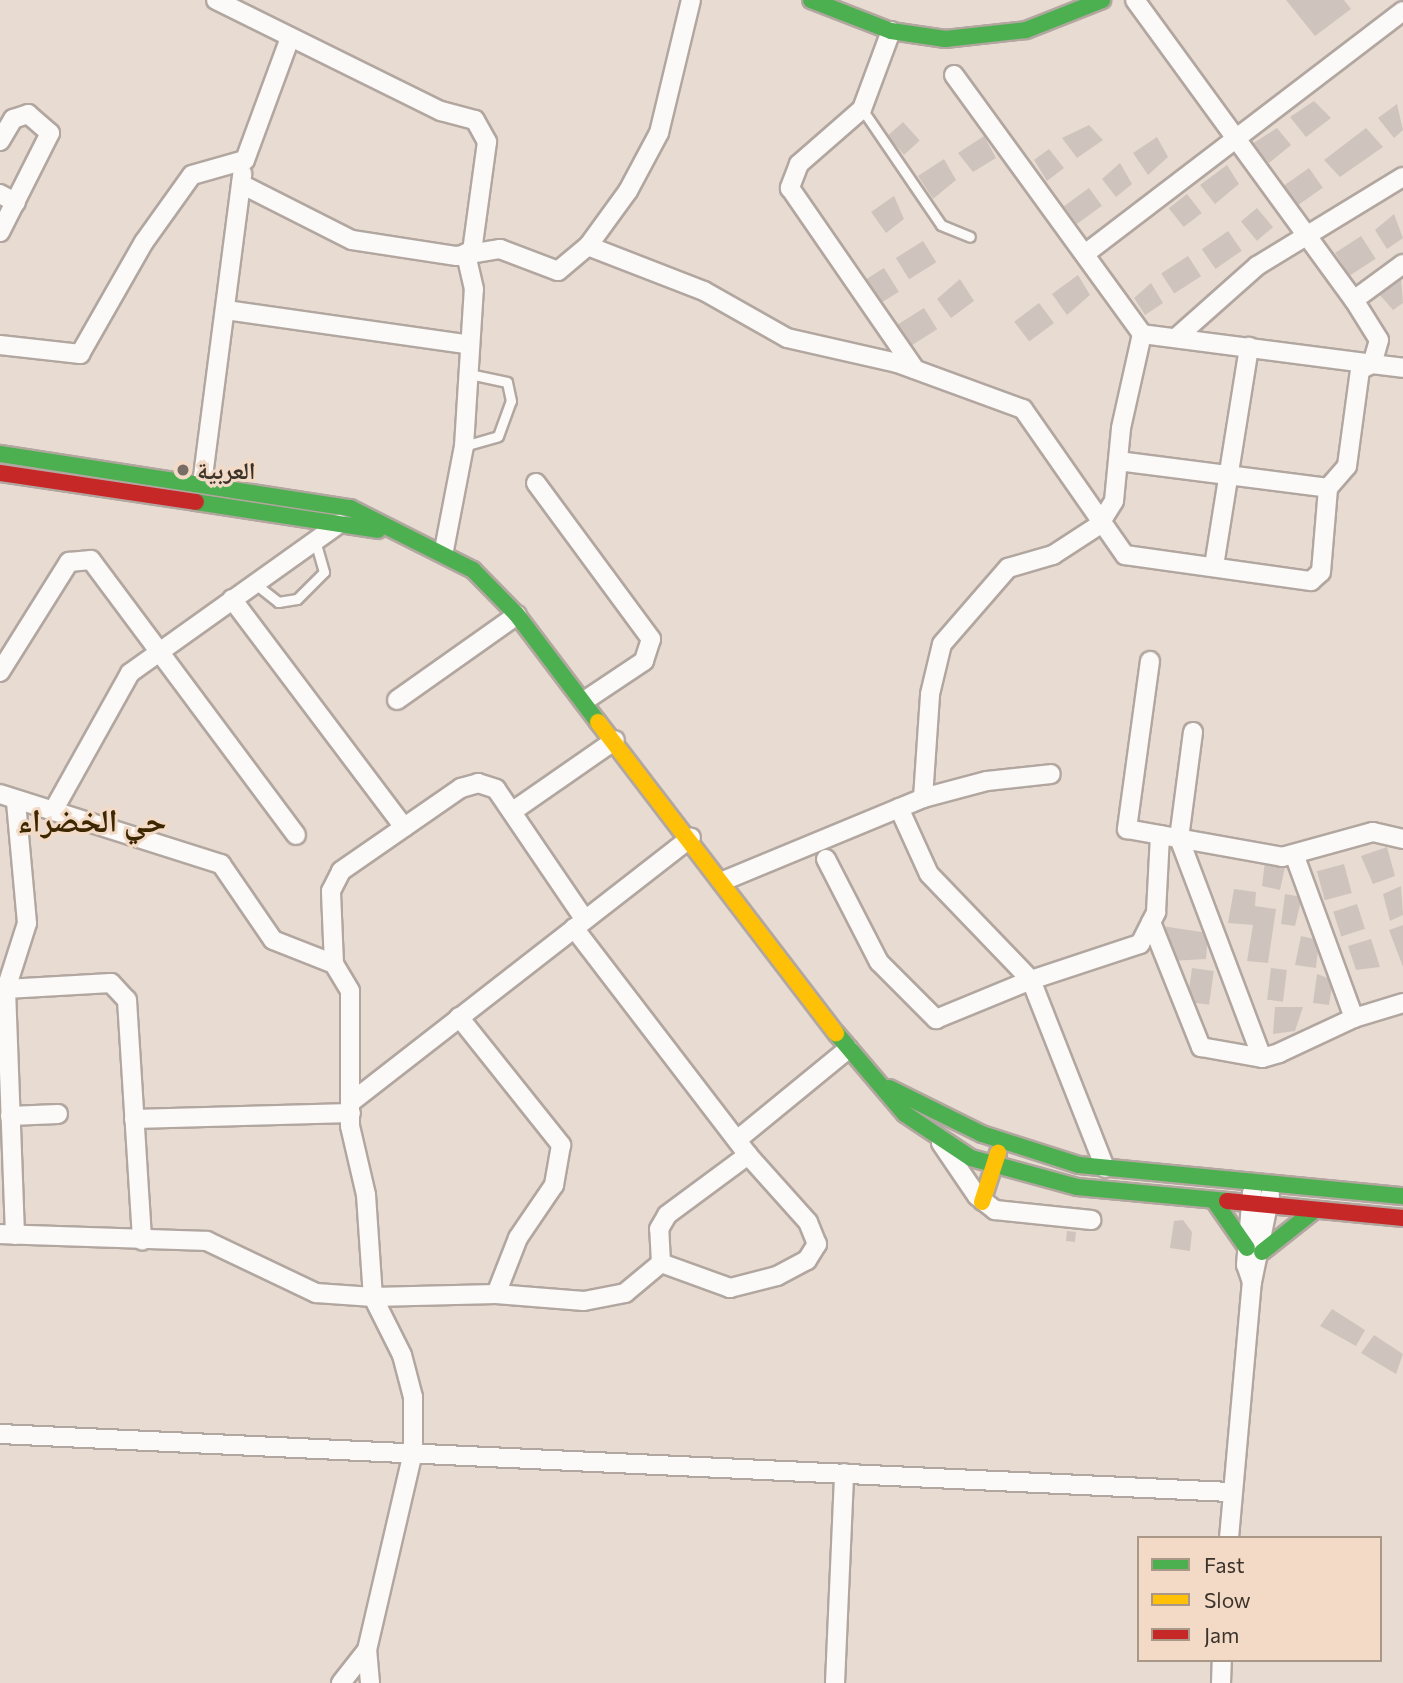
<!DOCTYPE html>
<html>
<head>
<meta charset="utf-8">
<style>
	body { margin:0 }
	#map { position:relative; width:1403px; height:1683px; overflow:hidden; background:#e8dbd1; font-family:Commissioner,"Noto Naskh Arabic",sans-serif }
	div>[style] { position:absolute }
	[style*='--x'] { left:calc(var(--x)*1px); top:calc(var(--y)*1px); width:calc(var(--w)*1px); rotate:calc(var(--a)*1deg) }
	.building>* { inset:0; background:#cfc4bd; transform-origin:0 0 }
	.roads { filter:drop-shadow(2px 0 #b2a7a0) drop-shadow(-2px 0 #b2a7a0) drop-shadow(0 2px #b2a7a0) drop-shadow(0 -2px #b2a7a0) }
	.lane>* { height:9px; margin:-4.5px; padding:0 4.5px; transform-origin:4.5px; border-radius:4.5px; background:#fcfaf8 }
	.street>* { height:18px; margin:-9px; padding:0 9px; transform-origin:9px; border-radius:9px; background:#fcfaf8 }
	.fast>* { height:16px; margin:-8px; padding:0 8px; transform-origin:8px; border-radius:8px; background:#4caf50 }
	.slow>* { height:16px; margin:-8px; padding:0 8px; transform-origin:8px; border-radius:8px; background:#ffc107 }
	.jam>* { height:16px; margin:-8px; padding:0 8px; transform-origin:8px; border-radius:8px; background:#c62828 }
	.dots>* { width:19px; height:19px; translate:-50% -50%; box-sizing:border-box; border:4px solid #f2dac7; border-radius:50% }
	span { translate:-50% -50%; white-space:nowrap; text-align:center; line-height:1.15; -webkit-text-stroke:6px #f2dac7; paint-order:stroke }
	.poi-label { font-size:24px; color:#3b322a; font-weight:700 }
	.left { translate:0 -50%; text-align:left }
	.district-label { font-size:32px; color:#3c2701; font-weight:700 }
	.legend { position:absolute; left:1137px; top:1536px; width:245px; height:126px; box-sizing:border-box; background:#f2dac7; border:2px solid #a99788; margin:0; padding:9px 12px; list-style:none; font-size:21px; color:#3b322a }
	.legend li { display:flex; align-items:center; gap:14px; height:35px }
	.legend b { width:35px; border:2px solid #a99788 }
</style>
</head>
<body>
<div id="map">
	<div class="building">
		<div style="clip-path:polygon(1286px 0,1344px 0,1351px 9px,1315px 36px)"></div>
		<div style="clip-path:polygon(1314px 101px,1331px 118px,1306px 137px,1290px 117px)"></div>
		<div style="clip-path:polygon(1397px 104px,1403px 130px,1394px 138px,1378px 118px)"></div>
		<div style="left:903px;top:122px;width:25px;height:21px;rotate:48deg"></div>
		<div style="clip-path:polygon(1089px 125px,1103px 140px,1077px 158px,1062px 138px)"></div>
		<div style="clip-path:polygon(1277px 128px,1291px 145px,1269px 163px,1252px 144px)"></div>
		<div style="clip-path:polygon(1366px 128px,1383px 147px,1340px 177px,1324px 160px)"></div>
		<div style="clip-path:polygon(984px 136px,996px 158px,973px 172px,958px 153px)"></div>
		<div style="clip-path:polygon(1157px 137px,1168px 157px,1148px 175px,1133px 153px)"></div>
		<div style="clip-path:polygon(1049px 149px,1064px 168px,1047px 181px,1034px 160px)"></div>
		<div style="clip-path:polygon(944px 159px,956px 180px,933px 199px,918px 176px)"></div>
		<div style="clip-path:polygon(1120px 163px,1132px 184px,1116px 197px,1102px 179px)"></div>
		<div style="clip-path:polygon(1227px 165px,1239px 184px,1215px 204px,1200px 185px)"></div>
		<div style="left:1309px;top:168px;width:24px;height:31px;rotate:55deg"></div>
		<div style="left:1089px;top:188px;width:22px;height:31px;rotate:54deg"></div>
		<div style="left:1187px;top:194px;width:24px;height:23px;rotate:52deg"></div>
		<div style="clip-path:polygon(894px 196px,904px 219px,886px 233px,871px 212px)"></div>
		<div style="left:1257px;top:208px;width:25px;height:21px;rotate:50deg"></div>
		<div style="clip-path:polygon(1394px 214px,1403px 238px,1387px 249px,1375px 230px)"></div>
		<div style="left:1228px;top:231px;width:24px;height:32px;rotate:55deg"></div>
		<div style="left:1361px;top:236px;width:27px;height:31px;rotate:57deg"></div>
		<div style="left:923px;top:241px;width:25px;height:32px;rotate:58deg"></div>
		<div style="left:1188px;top:256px;width:24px;height:32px;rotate:57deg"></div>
		<div style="left:884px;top:268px;width:28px;height:24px;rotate:58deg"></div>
		<div style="clip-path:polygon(1078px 275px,1090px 295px,1067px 315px,1052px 294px)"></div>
		<div style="clip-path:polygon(960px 279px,974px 301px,951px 318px,937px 299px)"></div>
		<div style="clip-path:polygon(1401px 279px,1403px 303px,1393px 310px,1379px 294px)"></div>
		<div style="clip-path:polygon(1151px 283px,1163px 303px,1145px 315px,1134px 298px)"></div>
		<div style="left:1039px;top:303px;width:25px;height:31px;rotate:53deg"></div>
		<div style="left:924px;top:308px;width:25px;height:31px;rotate:58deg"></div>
		<div style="clip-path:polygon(1387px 847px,1395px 876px,1373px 884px,1361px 856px)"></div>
		<div style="clip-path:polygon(1287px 858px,1280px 890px,1262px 886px,1265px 861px)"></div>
		<div style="left:1344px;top:864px;width:30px;height:28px;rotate:75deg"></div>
		<div style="clip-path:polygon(1401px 886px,1403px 915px,1390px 921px,1383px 894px)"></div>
		<div style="clip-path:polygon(1234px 889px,1256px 892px,1255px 906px,1276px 909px,1268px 963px,1247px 961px,1253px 925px,1228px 923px)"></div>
		<div style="clip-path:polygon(1285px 894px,1302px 897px,1295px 926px,1281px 924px)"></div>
		<div style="left:1357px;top:904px;width:26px;height:25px;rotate:72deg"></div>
		<div style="clip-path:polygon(1403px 925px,1403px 967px,1389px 930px)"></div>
		<div style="clip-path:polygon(1162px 926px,1208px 933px,1206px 959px,1170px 961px)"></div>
		<div style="clip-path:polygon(1301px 936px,1319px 940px,1316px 968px,1295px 965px)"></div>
		<div style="clip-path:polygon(1371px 939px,1380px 967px,1356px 970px,1348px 946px)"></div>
		<div style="left:1192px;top:968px;width:22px;height:34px;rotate:8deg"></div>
		<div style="left:1271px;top:968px;width:16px;height:32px;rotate:7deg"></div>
		<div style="clip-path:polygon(1317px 974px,1333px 980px,1329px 1005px,1313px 1003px)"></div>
		<div style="clip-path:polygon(1275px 1007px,1303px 1007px,1295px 1031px,1273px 1034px)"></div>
		<div style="clip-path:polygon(1183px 1220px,1192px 1232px,1190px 1251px,1170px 1248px,1174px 1221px)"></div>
		<div style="left:1067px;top:1231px;width:9px;height:10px;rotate:6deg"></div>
		<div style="clip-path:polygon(1332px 1309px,1365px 1330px,1356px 1346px,1320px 1326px)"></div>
		<div style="clip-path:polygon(1374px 1335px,1403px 1354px,1396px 1374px,1361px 1353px)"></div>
	</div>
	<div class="roads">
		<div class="lane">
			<div style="--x:862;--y:109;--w:140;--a:55.7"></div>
			<div style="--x:941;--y:225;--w:31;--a:22"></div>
			<div style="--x:464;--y:446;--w:35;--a:-16"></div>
			<div style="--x:498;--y:436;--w:37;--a:-70"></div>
			<div style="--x:511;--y:401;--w:19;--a:-102"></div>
			<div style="--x:507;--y:382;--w:39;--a:-168"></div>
			<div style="--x:254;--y:583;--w:31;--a:38"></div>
			<div style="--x:278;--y:602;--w:19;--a:-9"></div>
			<div style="--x:297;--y:599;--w:38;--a:-45"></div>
			<div style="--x:324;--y:572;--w:32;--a:-106"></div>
		</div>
		<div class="street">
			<div style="--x:216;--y:0;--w:251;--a:26.3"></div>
			<div style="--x:441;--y:111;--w:35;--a:15"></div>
			<div style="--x:475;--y:120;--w:25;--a:61"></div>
			<div style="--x:487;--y:142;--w:111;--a:97.8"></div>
			<div style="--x:1135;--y:0;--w:371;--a:53.9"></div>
			<div style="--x:1354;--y:300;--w:47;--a:58"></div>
			<div style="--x:1379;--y:340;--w:25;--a:106"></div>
			<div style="--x:1372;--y:364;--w:31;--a:7"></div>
			<div style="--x:891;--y:31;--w:83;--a:110.4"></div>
			<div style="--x:862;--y:109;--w:84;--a:138.9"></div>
			<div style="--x:799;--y:164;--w:26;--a:111"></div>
			<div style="--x:790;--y:188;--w:220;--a:55.4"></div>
			<div style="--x:954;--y:75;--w:320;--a:54"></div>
			<div style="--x:0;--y:141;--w:26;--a:-59"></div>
			<div style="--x:13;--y:119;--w:16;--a:-18"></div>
			<div style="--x:28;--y:114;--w:29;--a:41"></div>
			<div style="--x:50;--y:133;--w:111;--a:116.8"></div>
			<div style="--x:241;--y:184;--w:124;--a:26.8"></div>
			<div style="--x:352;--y:240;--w:106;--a:8.7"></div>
			<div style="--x:457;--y:256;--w:44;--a:-9.2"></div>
			<div style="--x:500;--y:249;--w:62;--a:20.8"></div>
			<div style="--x:558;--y:271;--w:39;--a:-40"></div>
			<div style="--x:588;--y:246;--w:68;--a:-54"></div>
			<div style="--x:628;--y:191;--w:66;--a:-61.9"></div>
			<div style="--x:659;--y:133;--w:137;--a:-76.5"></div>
			<div style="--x:0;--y:194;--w:18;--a:29"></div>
			<div style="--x:588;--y:246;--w:124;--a:21.2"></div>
			<div style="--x:704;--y:291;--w:95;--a:29.5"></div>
			<div style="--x:787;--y:338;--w:113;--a:12.8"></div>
			<div style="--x:897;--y:363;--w:134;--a:20.1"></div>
			<div style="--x:1023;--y:409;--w:178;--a:55.1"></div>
			<div style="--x:1125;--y:555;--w:188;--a:8"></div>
			<div style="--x:1311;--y:581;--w:13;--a:-42"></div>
			<div style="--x:1321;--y:572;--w:84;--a:-85.2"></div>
			<div style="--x:1085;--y:254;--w:400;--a:-37.4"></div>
			<div style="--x:1354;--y:300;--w:61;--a:-36.3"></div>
			<div style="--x:226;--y:310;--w:242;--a:8.1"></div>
			<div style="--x:1177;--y:337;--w:107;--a:-41.6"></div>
			<div style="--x:1257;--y:266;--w:171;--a:-31.4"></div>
			<div style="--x:0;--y:345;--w:81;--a:6.4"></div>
			<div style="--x:80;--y:354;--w:129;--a:-60.3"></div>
			<div style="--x:144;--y:242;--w:82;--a:-54.4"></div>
			<div style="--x:192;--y:175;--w:55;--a:-15.8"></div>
			<div style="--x:245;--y:160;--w:130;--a:-69.8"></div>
			<div style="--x:1118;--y:461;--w:212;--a:7.3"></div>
			<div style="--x:1328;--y:488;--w:29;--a:-49"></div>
			<div style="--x:1347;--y:466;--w:97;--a:-82.3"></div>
			<div style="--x:1360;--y:370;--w:13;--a:-27"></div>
			<div style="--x:536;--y:483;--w:194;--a:53.6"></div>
			<div style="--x:651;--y:639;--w:23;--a:108"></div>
			<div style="--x:644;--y:661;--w:72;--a:146.3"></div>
			<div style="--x:202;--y:484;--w:313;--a:-82.6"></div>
			<div style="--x:444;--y:550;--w:106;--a:-79.1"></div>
			<div style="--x:464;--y:446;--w:157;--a:-86.4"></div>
			<div style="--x:474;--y:289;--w:37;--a:-103"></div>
			<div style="--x:1214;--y:566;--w:222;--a:-80.9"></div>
			<div style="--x:232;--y:599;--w:286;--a:53"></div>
			<div style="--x:1150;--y:661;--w:170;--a:97.8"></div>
			<div style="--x:1127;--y:829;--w:158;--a:10.2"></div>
			<div style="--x:1282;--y:857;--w:94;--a:-15.4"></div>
			<div style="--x:1373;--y:832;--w:31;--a:13"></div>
			<div style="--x:0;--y:672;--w:130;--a:-57.9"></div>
			<div style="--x:69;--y:562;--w:22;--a:-5"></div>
			<div style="--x:91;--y:560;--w:343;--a:53.3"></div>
			<div style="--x:397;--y:700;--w:147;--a:-35.3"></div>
			<div style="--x:1193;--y:732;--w:107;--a:97.5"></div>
			<div style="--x:1179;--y:838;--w:235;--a:69.3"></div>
			<div style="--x:0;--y:794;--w:232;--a:17.6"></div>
			<div style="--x:221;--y:864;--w:92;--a:55.6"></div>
			<div style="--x:273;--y:940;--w:66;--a:21.5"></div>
			<div style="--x:334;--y:964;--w:31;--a:59"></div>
			<div style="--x:350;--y:991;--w:135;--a:90"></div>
			<div style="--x:350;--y:1126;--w:71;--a:76.9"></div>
			<div style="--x:366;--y:1195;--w:102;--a:86.1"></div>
			<div style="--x:373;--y:1297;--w:57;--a:-176"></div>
			<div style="--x:316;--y:1293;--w:121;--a:-154.5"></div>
			<div style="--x:207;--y:1241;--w:207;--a:-178.1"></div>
			<div style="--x:923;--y:798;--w:104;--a:-86.1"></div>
			<div style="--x:930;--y:694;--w:51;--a:-76.5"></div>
			<div style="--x:942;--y:644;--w:101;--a:-49"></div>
			<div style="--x:1008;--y:568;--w:47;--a:-16.1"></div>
			<div style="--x:1053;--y:555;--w:55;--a:-33.1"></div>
			<div style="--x:1099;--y:525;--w:28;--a:-58"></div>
			<div style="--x:1114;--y:501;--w:73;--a:-84.5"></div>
			<div style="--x:1121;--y:428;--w:96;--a:-77.4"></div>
			<div style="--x:1142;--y:334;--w:232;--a:7.4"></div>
			<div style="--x:899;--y:808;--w:72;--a:65.6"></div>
			<div style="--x:929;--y:874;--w:147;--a:46.1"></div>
			<div style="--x:1031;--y:980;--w:115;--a:-18.3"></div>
			<div style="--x:1140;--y:944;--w:36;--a:-63"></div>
			<div style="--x:1156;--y:912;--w:77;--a:-87"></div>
			<div style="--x:53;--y:811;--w:158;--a:-60.8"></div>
			<div style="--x:130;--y:673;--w:257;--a:-35.5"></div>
			<div style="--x:513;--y:811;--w:124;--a:-34.8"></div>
			<div style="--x:826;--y:859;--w:116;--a:62.8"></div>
			<div style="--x:879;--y:962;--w:81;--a:45"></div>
			<div style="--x:936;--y:1019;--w:103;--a:-22.3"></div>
			<div style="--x:1031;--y:980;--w:202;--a:68.5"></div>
			<div style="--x:723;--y:881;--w:217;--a:-22.5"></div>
			<div style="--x:923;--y:798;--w:66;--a:-14.9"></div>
			<div style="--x:987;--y:781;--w:64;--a:-6.2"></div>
			<div style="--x:1151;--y:922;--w:135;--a:68.2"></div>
			<div style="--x:1201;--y:1047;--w:62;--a:10.2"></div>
			<div style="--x:1262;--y:1058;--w:18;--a:-16"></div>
			<div style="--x:1279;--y:1053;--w:83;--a:-25"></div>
			<div style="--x:1354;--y:1018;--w:171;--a:-110.1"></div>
			<div style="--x:574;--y:928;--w:286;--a:52.5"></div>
			<div style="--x:748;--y:1155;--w:90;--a:48.2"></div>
			<div style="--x:808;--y:1222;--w:24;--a:68"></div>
			<div style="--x:817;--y:1244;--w:19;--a:122"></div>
			<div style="--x:807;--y:1260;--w:34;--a:152"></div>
			<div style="--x:777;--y:1276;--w:49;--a:165.7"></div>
			<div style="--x:730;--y:1288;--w:73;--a:-160.1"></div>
			<div style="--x:334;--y:964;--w:73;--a:-92.4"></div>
			<div style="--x:331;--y:891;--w:22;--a:-63"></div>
			<div style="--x:341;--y:871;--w:146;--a:-34.7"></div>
			<div style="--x:461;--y:788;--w:18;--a:-16"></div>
			<div style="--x:478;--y:783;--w:19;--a:18"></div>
			<div style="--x:496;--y:789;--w:158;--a:55.8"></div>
			<div style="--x:6;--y:989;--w:105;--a:-3.3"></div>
			<div style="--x:111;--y:983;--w:23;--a:47"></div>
			<div style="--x:127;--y:1000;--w:241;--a:86.4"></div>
			<div style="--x:459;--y:1017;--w:164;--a:51.4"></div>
			<div style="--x:561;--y:1145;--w:41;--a:99.9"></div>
			<div style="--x:554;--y:1185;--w:64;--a:124.2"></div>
			<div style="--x:518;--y:1238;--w:60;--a:111.4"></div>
			<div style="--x:1354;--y:1018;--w:51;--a:-17"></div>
			<div style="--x:350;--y:1103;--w:432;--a:-37.9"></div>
			<div style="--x:10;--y:1116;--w:48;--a:-2.4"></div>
			<div style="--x:134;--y:1119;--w:217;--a:-1.6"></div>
			<div style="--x:737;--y:1140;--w:144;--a:-39.3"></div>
			<div style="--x:941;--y:1143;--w:64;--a:55.8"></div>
			<div style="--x:977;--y:1196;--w:23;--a:38"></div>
			<div style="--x:995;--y:1210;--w:97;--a:5.9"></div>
			<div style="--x:15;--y:1235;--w:246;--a:-92.1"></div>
			<div style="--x:6;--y:989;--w:69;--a:-72.3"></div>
			<div style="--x:27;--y:923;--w:122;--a:-95.2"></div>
			<div style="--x:1252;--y:1282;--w:18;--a:-109"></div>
			<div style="--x:1246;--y:1265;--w:73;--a:-85.3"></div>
			<div style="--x:0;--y:1434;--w:1233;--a:2.7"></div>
			<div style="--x:1229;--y:1538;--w:257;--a:-84.9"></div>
			<div style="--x:1252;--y:1282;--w:89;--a:-78.3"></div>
			<div style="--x:341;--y:1683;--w:42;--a:-51.8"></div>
			<div style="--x:370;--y:1683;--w:33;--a:-95"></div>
			<div style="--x:367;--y:1650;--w:203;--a:-76.9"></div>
			<div style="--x:413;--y:1452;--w:55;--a:-90"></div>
			<div style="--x:413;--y:1397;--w:43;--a:-104.7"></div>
			<div style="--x:402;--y:1355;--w:65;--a:-116.6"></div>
			<div style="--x:373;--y:1297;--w:123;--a:-1.4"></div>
			<div style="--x:496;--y:1294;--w:88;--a:4.5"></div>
			<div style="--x:584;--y:1301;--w:42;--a:-11"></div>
			<div style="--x:625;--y:1293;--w:47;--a:-39.8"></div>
			<div style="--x:661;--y:1263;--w:34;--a:-93"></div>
			<div style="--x:659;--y:1229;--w:16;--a:-60"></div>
			<div style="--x:667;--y:1215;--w:101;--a:-36.5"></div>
			<div style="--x:835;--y:1683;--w:210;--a:-87.5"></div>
			<div style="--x:1221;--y:1683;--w:23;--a:-88"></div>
		</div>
		<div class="fast">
			<div style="--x:811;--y:0;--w:86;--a:21.2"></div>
			<div style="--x:891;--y:31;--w:55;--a:8.4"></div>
			<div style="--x:945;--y:39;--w:81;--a:-6.3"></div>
			<div style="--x:1026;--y:30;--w:82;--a:-21.5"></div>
			<div style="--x:0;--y:454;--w:354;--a:8.8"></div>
			<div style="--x:350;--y:508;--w:138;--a:26.8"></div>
			<div style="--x:473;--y:570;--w:63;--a:45.6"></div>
			<div style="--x:517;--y:615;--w:134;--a:52.9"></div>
			<div style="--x:196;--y:502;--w:184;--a:8.7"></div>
			<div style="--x:836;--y:1033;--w:106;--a:49.6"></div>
			<div style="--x:905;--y:1114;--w:79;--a:33.7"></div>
			<div style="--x:971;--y:1158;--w:110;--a:15.3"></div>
			<div style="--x:1077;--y:1187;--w:151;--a:5.3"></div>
			<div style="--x:889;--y:1088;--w:104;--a:26.3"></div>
			<div style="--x:982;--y:1134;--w:102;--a:17.7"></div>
			<div style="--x:1079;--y:1165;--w:325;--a:5.5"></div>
			<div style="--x:1215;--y:1202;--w:56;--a:55.2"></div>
			<div style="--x:1262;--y:1252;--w:66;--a:-38.3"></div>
		</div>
		<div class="slow">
			<div style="--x:598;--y:722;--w:392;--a:52.6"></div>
			<div style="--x:982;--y:1202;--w:52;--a:-71.9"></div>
		</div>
		<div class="jam">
			<div style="--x:0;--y:473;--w:198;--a:8.4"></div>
			<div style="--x:1227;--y:1201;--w:177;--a:5.5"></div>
		</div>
	</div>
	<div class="dots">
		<div style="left:183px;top:470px;background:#786d64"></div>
	</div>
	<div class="poi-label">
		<span class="left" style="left:197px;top:470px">العربية</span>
	</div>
	<div class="district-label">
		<span style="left:92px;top:819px">حي الخضراء</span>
	</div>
	<ul class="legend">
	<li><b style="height:9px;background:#4caf50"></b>Fast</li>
	<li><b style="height:9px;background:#ffc107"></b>Slow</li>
	<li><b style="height:9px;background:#c62828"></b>Jam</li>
	</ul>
</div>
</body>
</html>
